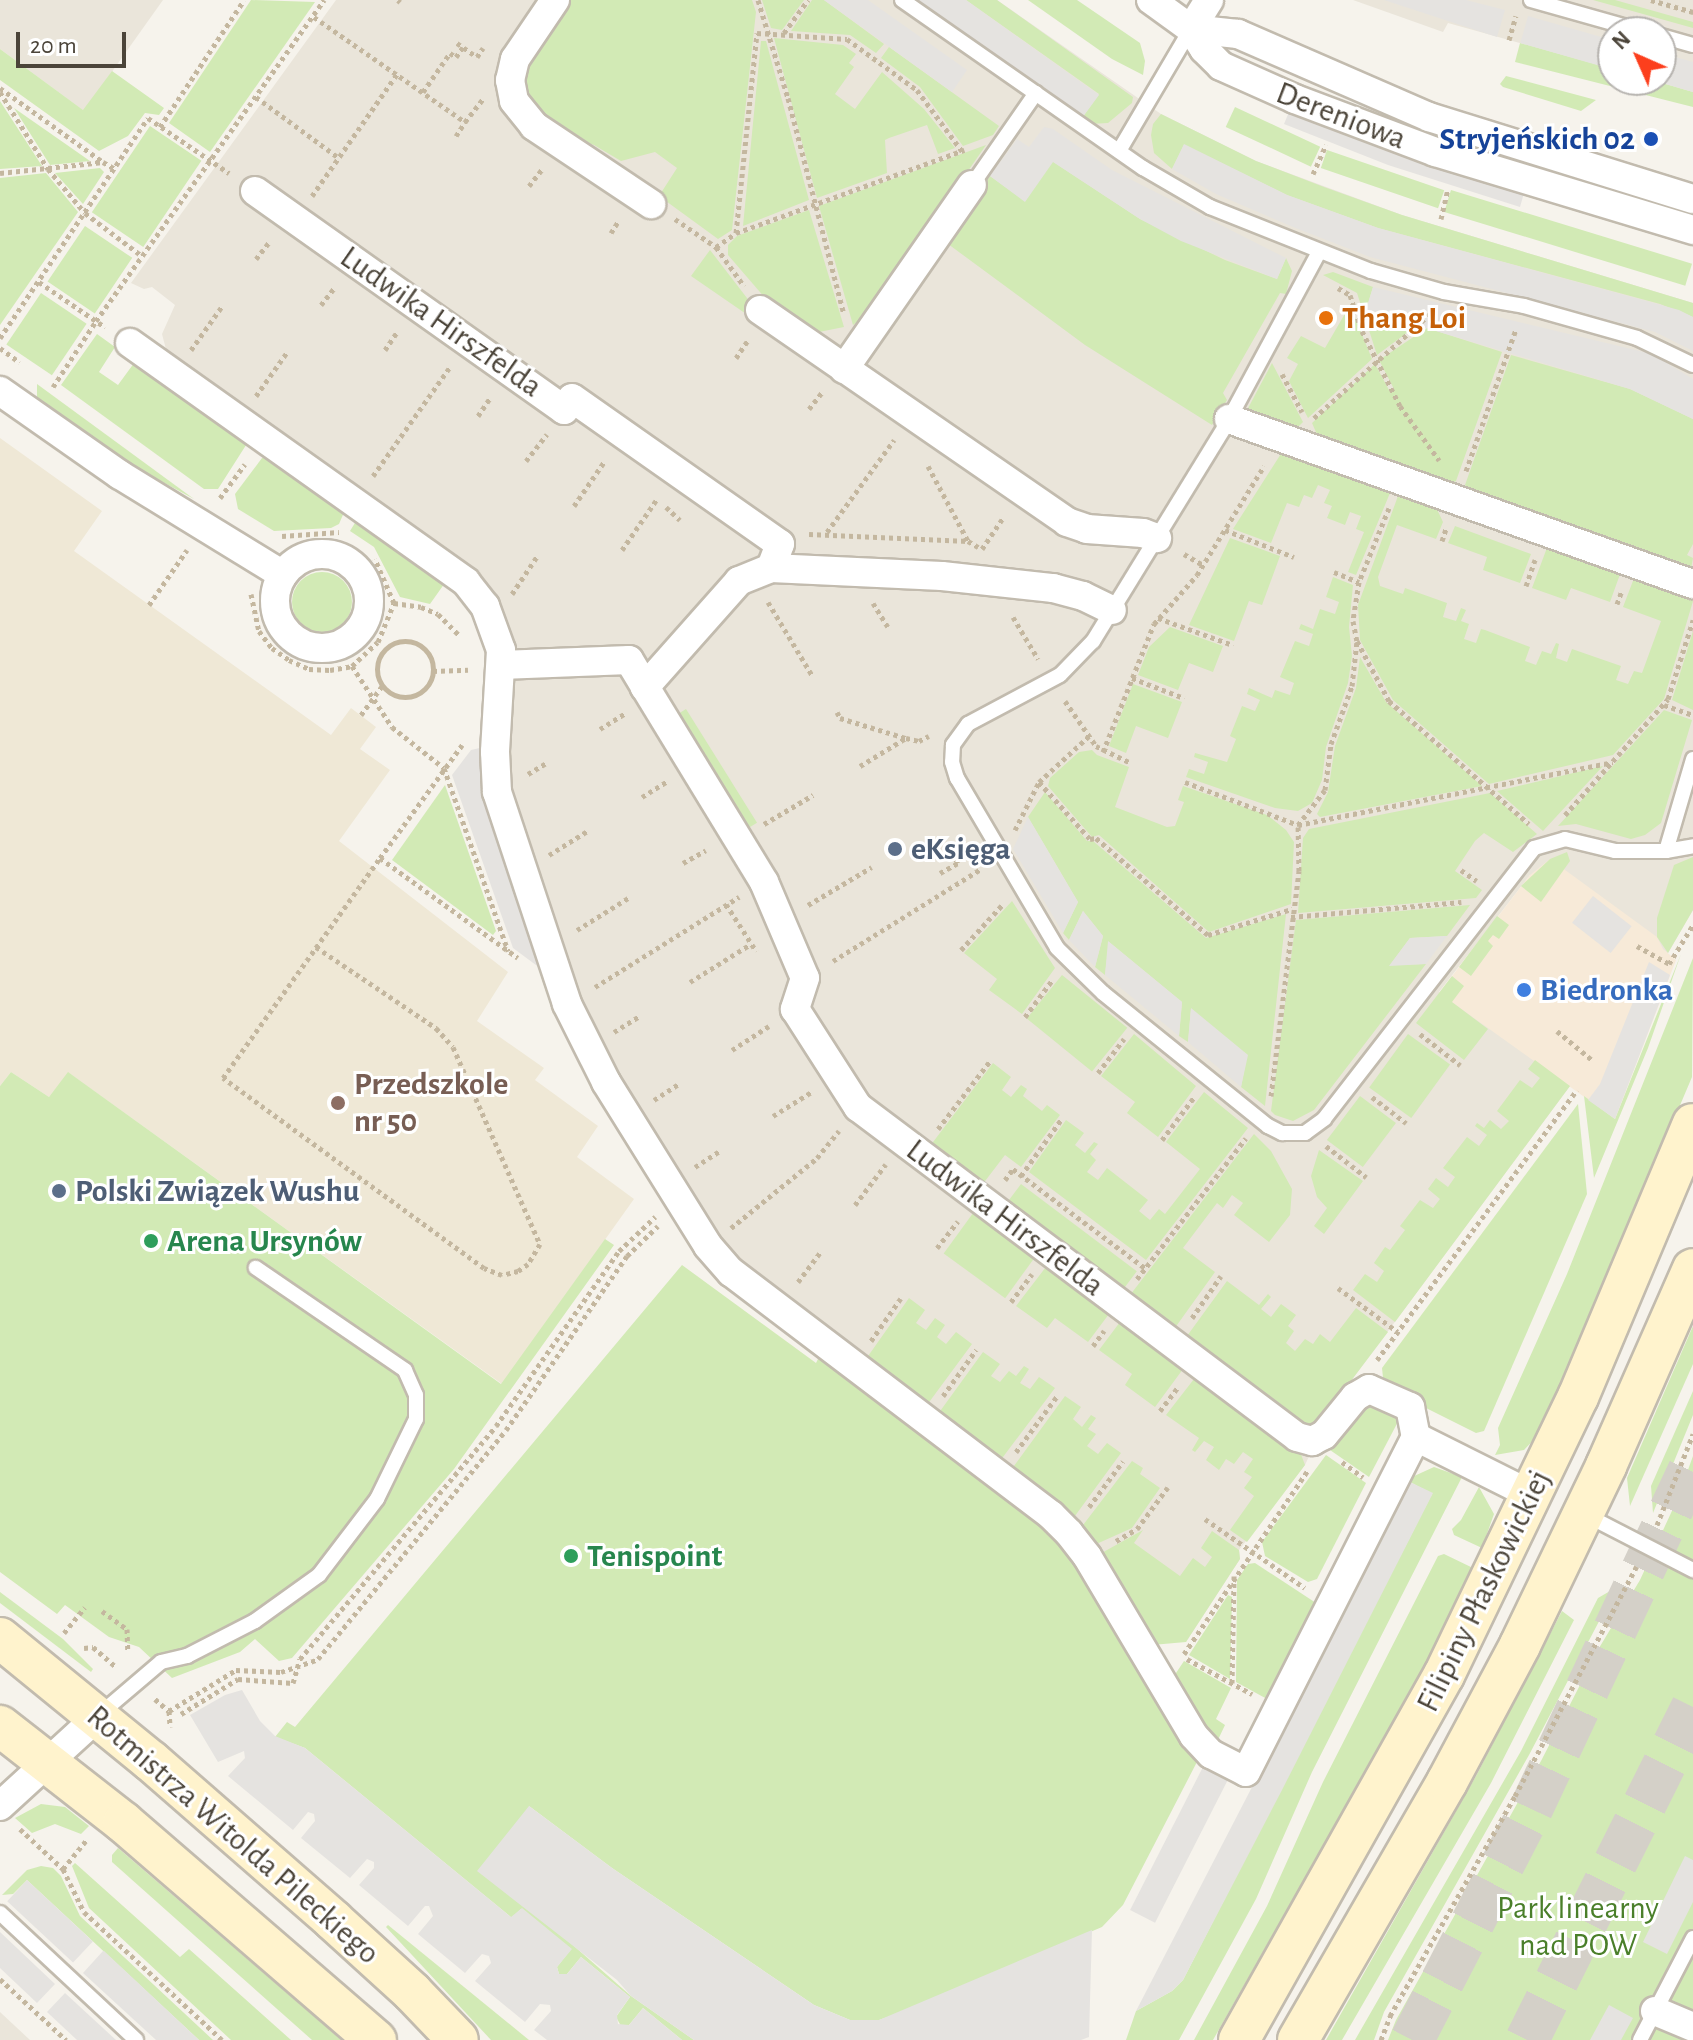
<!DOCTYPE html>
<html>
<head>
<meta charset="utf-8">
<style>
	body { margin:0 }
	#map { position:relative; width:1693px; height:2040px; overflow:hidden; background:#f6f3ec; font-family:"Alegreya Sans",sans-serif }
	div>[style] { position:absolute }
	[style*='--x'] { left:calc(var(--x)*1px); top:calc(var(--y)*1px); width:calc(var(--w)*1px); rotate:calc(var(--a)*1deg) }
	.residential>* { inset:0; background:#eae5da }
	.commercial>* { inset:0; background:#f7ead8 }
	.education>* { inset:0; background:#efe8d6 }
	.green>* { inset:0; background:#d2eab5; transform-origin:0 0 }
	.round { border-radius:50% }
	.parking>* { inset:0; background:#e5e3e0; transform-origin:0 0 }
	.motorway-tunnel>* { height:44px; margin-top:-22px; transform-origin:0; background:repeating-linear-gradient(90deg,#d4d0c8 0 44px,transparent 0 66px) }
	.path>* { height:5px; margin-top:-2.5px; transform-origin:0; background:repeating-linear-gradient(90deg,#c4b79f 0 4px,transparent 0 8px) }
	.path>.ring { margin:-2.5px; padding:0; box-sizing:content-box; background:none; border:5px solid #c4b79f; border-radius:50% }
	.roads { filter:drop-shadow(2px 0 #c2bbae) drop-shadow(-2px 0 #c2bbae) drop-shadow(0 2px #c2bbae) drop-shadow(0 -2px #c2bbae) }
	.service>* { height:14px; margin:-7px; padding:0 7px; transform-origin:7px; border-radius:7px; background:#fff }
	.minor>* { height:28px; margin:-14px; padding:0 14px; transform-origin:14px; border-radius:14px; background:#fff }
	.minor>.ring { margin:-14px; padding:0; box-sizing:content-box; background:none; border:28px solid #fff; border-radius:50% }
	.secondary>* { height:40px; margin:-20px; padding:0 20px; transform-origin:20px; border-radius:20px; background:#fff3cd }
	.dots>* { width:22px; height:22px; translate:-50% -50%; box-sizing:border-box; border:4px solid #fff; border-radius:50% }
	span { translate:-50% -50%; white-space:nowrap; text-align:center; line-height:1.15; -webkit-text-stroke:6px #fff; paint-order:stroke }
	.street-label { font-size:32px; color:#4b4439 }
	.transit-label { font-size:32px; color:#164399; font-weight:700 }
	.right { translate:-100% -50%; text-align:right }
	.food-label { font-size:32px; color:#c56008; font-weight:700 }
	.left { translate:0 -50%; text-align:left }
	.service-label { font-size:32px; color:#4e5e75; font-weight:700 }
	.shop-label { font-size:32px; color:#366cbe; font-weight:700 }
	.education-label { font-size:32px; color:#785e54; font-weight:700 }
	.leisure-label { font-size:32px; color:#27864d; font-weight:700 }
	.park-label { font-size:32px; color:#4a7f2a }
	.north { position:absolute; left:1597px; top:16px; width:80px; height:80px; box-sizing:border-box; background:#fff; border:2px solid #b7b4b0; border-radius:50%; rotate:315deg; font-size:22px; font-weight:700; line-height:32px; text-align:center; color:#4b4439 }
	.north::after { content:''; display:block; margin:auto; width:28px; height:36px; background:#fc3f1d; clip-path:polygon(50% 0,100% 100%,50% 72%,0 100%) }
	.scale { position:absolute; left:16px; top:32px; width:110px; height:36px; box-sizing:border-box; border:4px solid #4b4439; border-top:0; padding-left:10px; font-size:24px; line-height:28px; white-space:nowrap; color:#4b4439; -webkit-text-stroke:6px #fff; paint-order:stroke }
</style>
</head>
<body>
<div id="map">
	<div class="residential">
		<div style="clip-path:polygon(0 0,163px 0,84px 111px,0 49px)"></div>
		<div style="clip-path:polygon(336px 0,997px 0,1161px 114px,1256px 161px,1402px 215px,1693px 303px,1693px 910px,1668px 953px,1530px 875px,1439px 992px,1570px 1086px,1331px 1408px,1305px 1465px,1239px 1550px,1240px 1559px,1186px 1642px,855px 1351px,734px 1256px,603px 1052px,578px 998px,507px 786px,507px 724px,518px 655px,498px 602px,484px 579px,168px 357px,162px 334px,175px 305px,152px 287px,144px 289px,131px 283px)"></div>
		<div style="clip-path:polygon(1353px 0,1693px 0,1693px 92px,1652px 80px,1661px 80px,1661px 32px,1613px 32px,1613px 69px,1448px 23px,1443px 32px)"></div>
		<div style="clip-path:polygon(0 2012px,30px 2040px,0 2040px)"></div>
	</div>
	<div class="commercial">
		<div style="clip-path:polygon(1550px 859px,1657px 937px,1663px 949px,1676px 960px,1615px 1119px,1439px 993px,1530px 875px)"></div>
	</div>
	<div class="education">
		<div style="clip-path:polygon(0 438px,102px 511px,74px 551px,331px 735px,351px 708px,376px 727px,360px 749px,390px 770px,339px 841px,508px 972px,477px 1021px,544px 1068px,535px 1080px,598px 1126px,577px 1157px,634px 1199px,502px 1384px,69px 1073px,49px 1097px,11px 1072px,0 1086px)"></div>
	</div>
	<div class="green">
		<div style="clip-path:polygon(251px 0,315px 2px,210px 152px,169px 123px)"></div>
		<div style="clip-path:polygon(570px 0,752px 0,756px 12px,732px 230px,718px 239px,659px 196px,677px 168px,655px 152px,621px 161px,594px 145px,568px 136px,533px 106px,526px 86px,528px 63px,534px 49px)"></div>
		<div style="clip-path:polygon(762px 0,804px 0,782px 30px,771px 28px)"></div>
		<div style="clip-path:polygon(812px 0,824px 0,884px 44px,876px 53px,850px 35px,791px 31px)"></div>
		<div style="clip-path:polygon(966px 0,997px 0,1133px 97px,1132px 103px,1108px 123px,1090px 124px,1082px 118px,1099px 94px)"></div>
		<div style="clip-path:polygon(1028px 0,1077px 0,1140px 43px,1145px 61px,1143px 75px,1112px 59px)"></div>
		<div style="clip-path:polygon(1593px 0,1615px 0,1693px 22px,1693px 28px)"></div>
		<div style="clip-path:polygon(774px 38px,843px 45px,856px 54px,849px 63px,854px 67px,835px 94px,855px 109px,882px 72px,924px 109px,955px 148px,938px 154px,927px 125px,889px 138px,885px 140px,887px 173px,817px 198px)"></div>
		<div style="clip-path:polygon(761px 41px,766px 41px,809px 200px,743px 226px)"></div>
		<div style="clip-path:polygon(1520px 43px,1613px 69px,1613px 80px,1652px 80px,1693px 92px,1693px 107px,1515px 62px)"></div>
		<div style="clip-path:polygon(889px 47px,999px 126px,993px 135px,963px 146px,920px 87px,881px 58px)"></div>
		<div style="clip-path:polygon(0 49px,83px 110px,112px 71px,164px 108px,159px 115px,145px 113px,128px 136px,99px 151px,0 80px)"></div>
		<div style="clip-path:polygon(1506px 76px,1596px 100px,1581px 111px,1503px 87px,1500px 84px)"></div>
		<div style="clip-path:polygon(0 101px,42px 166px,0 169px)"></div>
		<div style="left:1235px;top:107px;width:94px;height:22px;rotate:25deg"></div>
		<div style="clip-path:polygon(14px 108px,90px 161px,50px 165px)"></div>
		<div style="clip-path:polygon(1161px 114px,1256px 161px,1324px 187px,1402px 215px,1693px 303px,1693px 317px,1660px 304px,1378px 228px,1287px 195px,1184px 145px,1172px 169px,1154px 153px,1151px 135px,1153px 124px)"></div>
		<div style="left:150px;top:126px;width:62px;height:104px;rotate:34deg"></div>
		<div style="clip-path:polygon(986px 145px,871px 311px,853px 325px,819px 206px)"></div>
		<div style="left:1327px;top:150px;width:124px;height:19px;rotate:19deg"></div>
		<div style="clip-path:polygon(1052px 161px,1140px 219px,1225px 260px,1277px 279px,1286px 258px,1292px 271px,1286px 294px,1280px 293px,1223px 393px,1227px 400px,1212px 425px,1085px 345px,944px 241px,990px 176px,1025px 201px)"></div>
		<div style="clip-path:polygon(100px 168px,104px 172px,83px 204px,55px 173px)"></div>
		<div style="clip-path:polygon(46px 173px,78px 212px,0 325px,0 178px)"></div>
		<div style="left:1451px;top:190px;width:252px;height:23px;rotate:17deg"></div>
		<div style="clip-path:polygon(809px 210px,844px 327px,819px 332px,801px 327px,772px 306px,728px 255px,728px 245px,737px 236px)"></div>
		<div style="left:85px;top:226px;width:57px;height:67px;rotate:34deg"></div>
		<div style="clip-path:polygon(710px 250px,757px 311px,752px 318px,691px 276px)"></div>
		<div style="clip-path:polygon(1333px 272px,1373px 287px,1366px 310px,1416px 326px,1377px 355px,1357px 293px,1323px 275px)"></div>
		<div style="left:41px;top:293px;width:55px;height:62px;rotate:34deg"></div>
		<div style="clip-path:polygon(1350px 305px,1372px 359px,1308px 418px,1289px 381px,1298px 364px,1287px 358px,1301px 336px,1325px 348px)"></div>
		<div style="clip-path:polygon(1427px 328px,1502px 352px,1456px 481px,1447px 486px,1319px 439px,1312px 423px,1375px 364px,1389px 390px,1394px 389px,1379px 360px)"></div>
		<div style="clip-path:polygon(97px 334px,115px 347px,99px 372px,118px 385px,137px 359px,248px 442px,218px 489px,204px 489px,61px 385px)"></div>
		<div style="clip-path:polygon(1511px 355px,1630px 389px,1693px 419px,1693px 544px,1687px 555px,1693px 558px,1690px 574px,1469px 493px,1465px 485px)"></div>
		<div style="clip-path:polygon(1272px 363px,1303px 422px,1295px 430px,1246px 412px)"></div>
		<div style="clip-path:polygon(37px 384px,194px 499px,120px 459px,37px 400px)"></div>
		<div style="clip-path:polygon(1284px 449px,1387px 486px,1390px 493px,1356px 575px,1348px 572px,1364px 532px,1356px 529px,1361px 516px,1350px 512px,1345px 525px,1327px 518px,1332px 506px,1324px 503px,1330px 490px,1318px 485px,1312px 498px,1304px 495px,1299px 507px,1287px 503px,1271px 543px,1233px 529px)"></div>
		<div style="clip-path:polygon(273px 456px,345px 510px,339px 524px,331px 528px,274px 531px,238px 509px,235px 494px,262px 458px)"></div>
		<div style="clip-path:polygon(1405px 492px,1434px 503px,1443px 522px,1436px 539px,1397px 525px,1378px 577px,1380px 586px,1403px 594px,1405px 588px,1447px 603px,1443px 617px,1456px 621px,1461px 608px,1466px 610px,1461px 621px,1469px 624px,1464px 639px,1476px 643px,1481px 629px,1485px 630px,1530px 647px,1525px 661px,1536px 665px,1542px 651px,1551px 654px,1556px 643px,1559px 644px,1556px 658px,1567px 662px,1572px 649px,1621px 666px,1616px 680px,1628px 684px,1634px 671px,1642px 673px,1661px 621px,1623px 607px,1636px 573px,1691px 593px,1693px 601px,1664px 699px,1613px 755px,1489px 784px,1393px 700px,1360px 640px,1358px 605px,1398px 496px)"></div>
		<div style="clip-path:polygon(358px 518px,447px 580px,430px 604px,400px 597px,374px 547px,350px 531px)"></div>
		<div style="clip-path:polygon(1455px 526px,1531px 554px,1520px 583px,1483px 570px,1487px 557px,1448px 543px)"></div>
		<div style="clip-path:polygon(1230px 538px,1280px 556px,1262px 605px,1249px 601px,1234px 641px,1189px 625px)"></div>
		<div style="clip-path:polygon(1548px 545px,1623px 566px,1610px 602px,1571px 588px,1566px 600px,1532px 588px)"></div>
		<div class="round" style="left:292px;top:572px;width:60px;height:60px"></div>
		<div style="clip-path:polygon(1333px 577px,1353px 585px,1349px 627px,1352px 656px,1348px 683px,1326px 747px,1322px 780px,1312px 803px,1298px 811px,1275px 808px,1186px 777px,1189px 769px,1204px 774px,1208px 762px,1194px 757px,1195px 753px,1227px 762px,1236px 739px,1230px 736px,1242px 706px,1255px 711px,1260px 700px,1247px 694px,1249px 688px,1272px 698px,1275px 690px,1290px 695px,1294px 683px,1280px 677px,1295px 641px,1309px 646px,1313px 634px,1299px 629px,1301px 624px,1313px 629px,1320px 609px,1335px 614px,1339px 602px,1326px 597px)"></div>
		<div style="clip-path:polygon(1170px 627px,1223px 646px,1213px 672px,1189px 663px,1178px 690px,1138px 675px,1149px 647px)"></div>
		<div style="clip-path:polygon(1693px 631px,1693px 710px,1672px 700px)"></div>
		<div style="clip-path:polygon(1360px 657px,1386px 702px,1482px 786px,1320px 817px,1317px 814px,1328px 792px,1335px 746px,1356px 688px)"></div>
		<div style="clip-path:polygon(1133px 684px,1182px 702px,1168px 738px,1136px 726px,1126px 753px,1109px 746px)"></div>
		<div style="left:686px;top:709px;width:134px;height:16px;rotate:58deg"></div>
		<div style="clip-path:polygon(1664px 710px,1692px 720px,1661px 823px,1645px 835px,1631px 839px,1576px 824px,1558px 826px)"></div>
		<div style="clip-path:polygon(1092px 750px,1097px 755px,1129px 767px,1115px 807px,1167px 827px,1175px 826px,1184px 802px,1178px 800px,1183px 786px,1267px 815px,1286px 830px,1294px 842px,1291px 904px,1209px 932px,1099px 835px,1092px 837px,1048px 786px,1050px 778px,1079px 752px)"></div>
		<div style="clip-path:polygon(1603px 766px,1543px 831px,1497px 791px)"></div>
		<div style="clip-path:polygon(445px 785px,496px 931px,493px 935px,392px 860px)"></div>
		<div style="clip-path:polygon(1045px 792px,1087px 841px,1093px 841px,1206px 938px,1286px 914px,1265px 1106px,1241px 1087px,1247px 1055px,1191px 1009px,1188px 1042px,1179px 1036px,1182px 1002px,1109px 942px,1105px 975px,1095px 967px,1103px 936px,1083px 911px,1069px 940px,1063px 933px,1078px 902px,1028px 817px)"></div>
		<div style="clip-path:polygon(1490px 793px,1537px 834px,1513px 852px,1484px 833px,1475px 841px,1455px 871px,1482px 890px,1476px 898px,1298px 913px,1303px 838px,1309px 829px)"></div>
		<div style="clip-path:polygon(1567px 852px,1570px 861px,1541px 902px,1521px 886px,1550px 859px)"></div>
		<div style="clip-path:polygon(1693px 857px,1693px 910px,1668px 953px,1657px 937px,1657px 918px,1674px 865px)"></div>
		<div style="clip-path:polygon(1012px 901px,1055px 968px,1022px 1014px,989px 990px,997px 979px,964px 953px)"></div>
		<div style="clip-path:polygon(1470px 905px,1447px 936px,1410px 938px,1390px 965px,1426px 964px,1314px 1110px,1293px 1121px,1275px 1115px,1271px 1111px,1296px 920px)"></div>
		<div style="clip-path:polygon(1497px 916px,1509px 925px,1499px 939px,1493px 935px,1488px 941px,1493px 946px,1471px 976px,1459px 967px)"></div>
		<div style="clip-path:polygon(1681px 954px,1648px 1048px,1594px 1178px,1584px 1096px,1615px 1119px)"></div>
		<div style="clip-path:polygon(1693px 958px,1692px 1077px,1542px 1431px,1524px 1450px,1495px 1455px,1500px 1445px,1498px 1428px,1567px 1274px)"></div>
		<div style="left:1062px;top:975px;width:84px;height:56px;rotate:39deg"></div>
		<div style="clip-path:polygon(1452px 976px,1464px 986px,1452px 1002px,1488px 1029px,1464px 1060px,1416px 1023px)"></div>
		<div style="clip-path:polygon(1134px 1034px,1196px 1086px,1158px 1137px,1127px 1113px,1135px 1102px,1101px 1076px)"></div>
		<div style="left:1408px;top:1034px;width:52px;height:66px;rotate:36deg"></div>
		<div style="clip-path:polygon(1535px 1060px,1570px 1086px,1395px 1322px,1353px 1290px,1365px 1274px,1377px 1282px,1384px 1271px,1374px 1263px,1385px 1247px,1390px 1250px,1405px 1230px,1400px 1226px,1420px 1200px,1433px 1208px,1440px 1199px,1428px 1189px,1436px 1178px,1448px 1187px,1455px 1177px,1443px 1168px,1467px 1137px,1479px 1146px,1487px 1135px,1475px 1126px,1477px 1123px,1484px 1128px,1490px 1120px,1501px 1129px,1509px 1121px,1497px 1111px,1520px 1080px,1532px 1088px,1540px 1078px,1528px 1069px)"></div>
		<div style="clip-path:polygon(993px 1063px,1011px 1077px,1002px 1090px,1011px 1097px,1021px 1085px,1027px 1089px,1023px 1096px,1042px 1111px,1047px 1105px,1060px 1115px,1021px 1167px,1005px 1155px,979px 1189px,927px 1150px)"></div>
		<div style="clip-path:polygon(11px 1072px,49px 1097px,68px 1072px,501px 1384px,605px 1239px,614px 1245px,454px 1469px,292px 1658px,279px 1661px,255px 1639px,240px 1652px,172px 1678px,139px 1647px,109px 1637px,65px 1605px,57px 1614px,0 1572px,0 1086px)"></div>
		<div style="clip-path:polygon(1204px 1092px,1248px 1128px,1146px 1260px,1029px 1172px,1066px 1120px,1084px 1133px,1075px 1145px,1085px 1153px,1094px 1142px,1098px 1144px,1090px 1154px,1096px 1160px,1087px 1172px,1098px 1180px,1107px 1168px,1148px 1200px,1139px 1211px,1150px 1220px,1159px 1209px,1165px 1214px,1200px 1169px,1166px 1142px)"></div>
		<div style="left:1360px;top:1096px;width:45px;height:55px;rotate:37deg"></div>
		<div style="clip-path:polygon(1578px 1104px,1587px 1194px,1484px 1431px,1476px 1433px,1384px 1387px,1382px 1368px)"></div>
		<div style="clip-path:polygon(1254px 1134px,1271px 1151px,1292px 1189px,1290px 1215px,1269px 1242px,1234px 1215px,1243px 1203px,1232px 1195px,1223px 1208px,1217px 1203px,1183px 1248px,1215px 1272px,1172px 1332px,1127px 1299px)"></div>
		<div style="clip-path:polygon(1319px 1150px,1363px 1181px,1324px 1234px,1314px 1226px,1327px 1208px,1317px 1197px,1311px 1176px)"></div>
		<div style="left:1021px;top:1184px;width:145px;height:29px;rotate:37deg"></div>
		<div style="left:976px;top:1209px;width:76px;height:55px;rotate:36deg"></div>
		<div style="clip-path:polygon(1049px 1263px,1112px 1310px,1088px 1342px,1055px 1318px,1047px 1328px,1016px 1306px)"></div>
		<div style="clip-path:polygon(682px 1265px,816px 1363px,821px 1353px,1045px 1524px,1079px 1563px,1199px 1758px,1123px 1905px,1102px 1927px,902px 2012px,879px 2020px,850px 2020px,814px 2005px,612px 1868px,529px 1806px,574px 1946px,631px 1996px,694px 2040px,682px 2040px,643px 2008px,629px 2025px,621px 2026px,616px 2017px,630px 1997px,581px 1957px,567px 1974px,559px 1974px,557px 1967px,571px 1949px,521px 1909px,512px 1918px,305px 1748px,275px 1737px,287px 1722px,295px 1727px)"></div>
		<div style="clip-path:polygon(1227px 1281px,1259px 1305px,1268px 1294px,1271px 1297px,1261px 1309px,1271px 1317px,1281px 1304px,1296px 1315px,1288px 1326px,1294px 1331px,1286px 1343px,1295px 1351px,1305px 1339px,1313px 1344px,1320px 1334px,1330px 1342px,1356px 1308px,1388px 1332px,1319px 1423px,1301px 1428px,1188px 1343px,1187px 1336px)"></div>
		<div style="clip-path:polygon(909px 1298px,925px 1310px,916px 1323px,926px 1330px,935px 1318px,945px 1325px,937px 1337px,946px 1344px,956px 1332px,972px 1344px,927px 1405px,866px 1359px)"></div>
		<div style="clip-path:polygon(1123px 1318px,1186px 1365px,1155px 1407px,1125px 1385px,1132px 1374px,1099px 1350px)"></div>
		<div style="clip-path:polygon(1693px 1326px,1693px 1364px,1630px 1506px,1627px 1478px)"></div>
		<div style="clip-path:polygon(983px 1352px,1000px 1364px,991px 1376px,1000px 1382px,1009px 1371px,1016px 1376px,1024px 1366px,1029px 1369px,1020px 1383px,1030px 1389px,1039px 1377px,1055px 1388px,1000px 1461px,938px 1414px)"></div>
		<div style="clip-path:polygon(1203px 1378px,1299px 1449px,1305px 1465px,1247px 1542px,1230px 1530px,1254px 1496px,1244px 1488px,1252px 1477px,1244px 1472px,1253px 1459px,1243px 1452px,1234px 1464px,1226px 1459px,1219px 1470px,1206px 1460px,1214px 1447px,1204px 1441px,1195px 1452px,1192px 1450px,1199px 1438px,1166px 1415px,1194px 1379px)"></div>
		<div style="clip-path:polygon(1693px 1391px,1693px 1415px,1653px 1513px,1651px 1486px)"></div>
		<div style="clip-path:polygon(1065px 1396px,1081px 1407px,1073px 1419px,1082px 1427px,1091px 1415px,1096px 1418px,1088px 1429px,1096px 1434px,1087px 1446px,1098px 1454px,1107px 1443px,1121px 1453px,1072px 1520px,1011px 1470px)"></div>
		<div style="clip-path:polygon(1367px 1401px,1401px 1416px,1369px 1477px,1330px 1450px)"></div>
		<div style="clip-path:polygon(1326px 1455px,1366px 1483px,1317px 1579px,1308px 1582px,1265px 1556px,1262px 1542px)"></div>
		<div style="clip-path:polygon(1693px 1456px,1693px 2040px,1388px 2040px,1396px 2020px,1541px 1761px,1599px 1648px,1640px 1580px,1677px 1500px)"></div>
		<div style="clip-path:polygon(1132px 1461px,1143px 1468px,1140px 1474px,1160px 1488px,1132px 1528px,1092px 1546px,1080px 1529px)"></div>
		<div style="clip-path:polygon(1434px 1467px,1462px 1477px,1312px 1772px,1256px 1899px,1179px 2040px,1126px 2040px,1136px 2011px,1172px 1991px,1183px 1980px,1432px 1494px,1410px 1482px,1412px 1477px)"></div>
		<div style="clip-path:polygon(1479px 1487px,1494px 1514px,1482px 1548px,1454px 1535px,1452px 1529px,1461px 1520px)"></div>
		<div style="clip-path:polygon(1143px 1530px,1134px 1543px,1180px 1576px,1193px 1558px,1205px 1567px,1212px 1557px,1201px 1548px,1212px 1531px,1239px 1550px,1240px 1559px,1186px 1642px,1152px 1645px,1098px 1555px)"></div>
		<div style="clip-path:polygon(1444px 1554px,1473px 1568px,1424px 1668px,1213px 2040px,1194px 2040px,1267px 1906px,1323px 1782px,1438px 1556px)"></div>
		<div style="clip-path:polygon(1255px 1563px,1316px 1603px,1267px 1699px,1236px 1682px,1237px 1580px,1248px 1564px)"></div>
		<div style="clip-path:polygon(1617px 1587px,1529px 1755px,1384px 2012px,1374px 2040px,1355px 2040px,1521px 1751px,1598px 1598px)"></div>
		<div style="clip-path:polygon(0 1592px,63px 1639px,93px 1669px,91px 1672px,0 1603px)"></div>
		<div style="clip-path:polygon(1228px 1595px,1232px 1597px,1230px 1679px,1189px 1655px)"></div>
		<div style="clip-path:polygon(1562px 1611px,1574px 1620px,1491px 1783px,1342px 2040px,1326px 2040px,1476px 1776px)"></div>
		<div style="clip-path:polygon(1184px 1661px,1231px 1688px,1216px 1719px,1225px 1725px,1216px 1744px,1172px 1679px)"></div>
		<div style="clip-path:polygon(41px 1804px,65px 1807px,89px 1826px,81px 1834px,55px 1824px,32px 1833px,15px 1818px)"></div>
		<div style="clip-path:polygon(118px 1848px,323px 2024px,341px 2040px,312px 2040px,112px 1862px,112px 1855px)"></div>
		<div style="clip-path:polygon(75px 1863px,180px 1957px,189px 1949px,291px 2040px,231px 2040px,89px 1908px,72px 1866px)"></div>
		<div style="clip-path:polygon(41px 1866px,53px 1868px,61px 1876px,80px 1916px,213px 2040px,199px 2040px,27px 1880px,13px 1894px,2px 1895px,27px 1870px)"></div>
		<div style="clip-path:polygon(388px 1925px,529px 2040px,491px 2040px,386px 1927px)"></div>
	</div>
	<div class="parking">
		<div style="clip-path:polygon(824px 0,868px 0,967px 70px,952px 92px)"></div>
		<div style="clip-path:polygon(916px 0,966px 0,1099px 95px,1082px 118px)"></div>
		<div style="clip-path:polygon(1384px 0,1466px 0,1505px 10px,1497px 37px)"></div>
		<div style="left:1528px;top:16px;width:88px;height:28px;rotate:16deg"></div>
		<div style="clip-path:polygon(1661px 53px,1693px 62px,1693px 92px,1652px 80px,1661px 80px)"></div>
		<div style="clip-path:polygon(1289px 112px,1394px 153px,1524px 193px,1520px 207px,1388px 165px,1284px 124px)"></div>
		<div style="clip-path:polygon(1044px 127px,1053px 129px,1112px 170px,1286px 258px,1277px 279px,1181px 241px,1140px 219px,1053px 162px,1025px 202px,990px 176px,1017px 139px,1029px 147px)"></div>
		<div style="clip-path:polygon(1184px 144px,1287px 195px,1378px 228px,1679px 310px,1693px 317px,1693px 351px,1655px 332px,1370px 257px,1293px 227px,1216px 194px,1172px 169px)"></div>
		<div style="clip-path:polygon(1373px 287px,1652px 354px,1693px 379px,1693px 419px,1630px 389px,1366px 310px)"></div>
		<div style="clip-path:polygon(484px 747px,544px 971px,513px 948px,452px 775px,471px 750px)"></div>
		<div style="clip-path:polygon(1028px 817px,1078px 902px,1063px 933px,1013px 849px)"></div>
		<div style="left:1593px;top:896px;width:49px;height:34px;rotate:38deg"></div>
		<div style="clip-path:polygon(1083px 911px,1103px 936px,1095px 967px,1069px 940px)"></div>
		<div style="clip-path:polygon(1447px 936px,1426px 964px,1389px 966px,1410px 938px)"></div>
		<div style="clip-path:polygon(1108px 941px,1182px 1002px,1179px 1036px,1105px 975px)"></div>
		<div style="clip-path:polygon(1649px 962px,1670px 975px,1615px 1119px,1588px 1100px,1600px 1084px)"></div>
		<div style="clip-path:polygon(1191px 1008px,1248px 1055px,1241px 1087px,1188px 1042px)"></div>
		<div style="clip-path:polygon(1410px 1482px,1433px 1493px,1282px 1790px,1183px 1980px,1172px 1991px,1136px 2011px)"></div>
		<div style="clip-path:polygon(242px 1690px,260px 1721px,275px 1736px,305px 1748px,511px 1917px,522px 1908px,572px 1949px,557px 1967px,559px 1974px,567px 1974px,581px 1957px,630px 1997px,617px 2015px,618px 2024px,629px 2025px,643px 2008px,682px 2040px,547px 2040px,534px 2030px,551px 2011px,550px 2005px,540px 2004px,525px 2022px,475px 1981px,491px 1963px,489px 1956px,482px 1954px,465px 1973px,418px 1934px,433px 1916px,429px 1906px,425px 1906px,408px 1926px,359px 1885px,374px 1868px,374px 1862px,367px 1859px,350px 1878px,301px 1838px,315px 1821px,314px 1814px,308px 1812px,293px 1830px,228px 1776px,245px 1758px,244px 1751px,218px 1762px,190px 1715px,225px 1695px)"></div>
		<div style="left:1205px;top:1763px;width:28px;height:165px;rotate:27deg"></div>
		<div style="clip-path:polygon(529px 1806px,612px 1868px,814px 2005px,850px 2020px,879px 2020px,1092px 1930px,1089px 2037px,1081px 2040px,694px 2040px,631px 1996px,617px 1980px,477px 1871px)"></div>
		<div style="clip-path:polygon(1685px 1856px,1693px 1860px,1693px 1902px,1667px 1954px,1643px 1942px)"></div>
		<div style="left:27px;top:1880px;width:90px;height:29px;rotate:43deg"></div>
		<div style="clip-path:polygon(0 1932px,55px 1984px,37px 2003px,0 1968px)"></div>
		<div style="clip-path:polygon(103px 1951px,104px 1951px,199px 2040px,156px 2040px,83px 1973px)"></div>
		<div style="clip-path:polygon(65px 1993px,116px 2040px,77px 2040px,47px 2012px)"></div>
		<div style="clip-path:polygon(1609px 2005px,1633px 2018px,1621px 2040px,1590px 2040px)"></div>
	</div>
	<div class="motorway-tunnel">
		<div style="--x:1412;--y:2040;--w:260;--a:-62.7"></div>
		<div style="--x:1531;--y:1809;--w:382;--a:-64.9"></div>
		<div style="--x:1527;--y:2040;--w:372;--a:-63.5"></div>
	</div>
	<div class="path">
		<div style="--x:398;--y:0;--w:3;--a:45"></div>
		<div style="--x:758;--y:0;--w:102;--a:73"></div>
		<div style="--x:788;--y:98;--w:223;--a:75.5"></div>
		<div style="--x:1651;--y:0;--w:44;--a:15.9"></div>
		<div style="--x:314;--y:17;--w:184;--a:34.8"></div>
		<div style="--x:465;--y:122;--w:29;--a:-52"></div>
		<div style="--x:784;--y:33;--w:41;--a:-54"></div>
		<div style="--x:1509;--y:40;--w:25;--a:-74"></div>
		<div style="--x:457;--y:43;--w:24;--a:35"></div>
		<div style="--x:477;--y:57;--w:11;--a:-56"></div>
		<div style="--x:0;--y:88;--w:127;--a:35.7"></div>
		<div style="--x:0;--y:92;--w:91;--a:58.1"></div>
		<div style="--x:48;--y:169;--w:57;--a:49.9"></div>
		<div style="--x:85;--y:213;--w:71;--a:37"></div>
		<div style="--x:423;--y:92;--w:47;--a:-55.3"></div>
		<div style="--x:450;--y:53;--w:7;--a:34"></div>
		<div style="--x:456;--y:57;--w:12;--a:-55"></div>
		<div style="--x:256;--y:97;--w:103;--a:36.3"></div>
		<div style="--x:160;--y:127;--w:152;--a:-56.5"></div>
		<div style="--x:456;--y:136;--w:17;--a:-57"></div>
		<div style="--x:0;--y:173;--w:104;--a:-6.1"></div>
		<div style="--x:103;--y:162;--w:14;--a:30"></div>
		<div style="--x:1313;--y:174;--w:32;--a:-66"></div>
		<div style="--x:529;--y:186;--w:23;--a:-52"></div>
		<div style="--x:312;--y:196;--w:149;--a:-55.1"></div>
		<div style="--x:675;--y:219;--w:50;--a:34.3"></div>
		<div style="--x:716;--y:247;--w:48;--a:54.3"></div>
		<div style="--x:1441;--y:219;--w:31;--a:-77"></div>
		<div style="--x:611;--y:233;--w:15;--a:-58"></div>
		<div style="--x:736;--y:233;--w:201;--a:-84"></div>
		<div style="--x:757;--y:33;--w:90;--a:3.8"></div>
		<div style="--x:847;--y:39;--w:87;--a:36.1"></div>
		<div style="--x:917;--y:90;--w:76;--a:53.6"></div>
		<div style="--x:716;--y:247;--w:24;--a:-35"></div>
		<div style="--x:736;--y:233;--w:243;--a:-20"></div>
		<div style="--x:256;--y:259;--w:23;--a:-52"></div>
		<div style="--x:39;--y:282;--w:80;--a:34.3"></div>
		<div style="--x:1338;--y:288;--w:14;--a:30"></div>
		<div style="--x:1350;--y:295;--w:38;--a:72"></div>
		<div style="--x:1362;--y:331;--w:84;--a:63.1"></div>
		<div style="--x:1400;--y:406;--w:67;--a:54.2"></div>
		<div style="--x:321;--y:305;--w:23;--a:-52"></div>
		<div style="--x:0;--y:338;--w:265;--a:-56.1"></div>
		<div style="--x:148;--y:118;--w:98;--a:34.2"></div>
		<div style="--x:0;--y:348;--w:24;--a:36"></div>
		<div style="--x:191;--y:350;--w:55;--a:-54.6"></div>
		<div style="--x:385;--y:350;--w:23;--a:-56"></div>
		<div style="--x:736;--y:358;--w:23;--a:-56"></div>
		<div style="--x:1282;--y:374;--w:43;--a:62.2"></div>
		<div style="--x:53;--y:387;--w:79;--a:-56.9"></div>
		<div style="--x:96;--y:321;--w:394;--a:-54.6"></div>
		<div style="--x:256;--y:396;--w:55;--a:-54.6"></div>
		<div style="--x:809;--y:409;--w:23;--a:-52"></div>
		<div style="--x:478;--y:416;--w:23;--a:-56"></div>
		<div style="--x:1314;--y:418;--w:157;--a:-41.9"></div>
		<div style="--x:526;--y:461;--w:34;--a:-52"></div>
		<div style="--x:928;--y:466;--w:85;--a:61.9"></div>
		<div style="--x:1466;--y:471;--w:151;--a:-70.6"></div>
		<div style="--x:373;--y:476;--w:133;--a:-54.8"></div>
		<div style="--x:220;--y:498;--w:42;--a:-53.7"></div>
		<div style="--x:574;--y:506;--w:53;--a:-55.7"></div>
		<div style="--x:666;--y:507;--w:19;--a:43"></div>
		<div style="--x:1389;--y:508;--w:80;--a:112.1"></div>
		<div style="--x:1359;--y:582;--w:39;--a:99"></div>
		<div style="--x:1353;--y:621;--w:20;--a:79"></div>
		<div style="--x:1357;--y:641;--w:68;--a:61.9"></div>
		<div style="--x:1389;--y:701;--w:186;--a:41.3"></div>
		<div style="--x:1225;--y:530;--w:74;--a:21.4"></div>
		<div style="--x:827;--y:532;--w:114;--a:-53.9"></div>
		<div style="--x:809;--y:534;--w:159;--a:2.5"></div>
		<div style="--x:968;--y:541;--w:12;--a:31"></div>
		<div style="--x:282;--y:536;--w:57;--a:-4"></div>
		<div style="--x:1442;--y:541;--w:13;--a:-72"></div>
		<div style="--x:982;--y:549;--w:37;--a:-56"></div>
		<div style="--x:622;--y:550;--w:62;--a:-55.5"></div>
		<div style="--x:1184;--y:554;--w:22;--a:30"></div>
		<div style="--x:1334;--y:572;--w:27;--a:22"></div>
		<div style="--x:1526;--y:586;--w:28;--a:-71"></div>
		<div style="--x:251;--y:594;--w:38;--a:78"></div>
		<div style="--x:259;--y:631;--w:21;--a:53"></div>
		<div style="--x:272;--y:648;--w:21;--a:35"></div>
		<div style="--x:289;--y:660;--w:22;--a:24"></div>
		<div style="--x:309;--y:669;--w:21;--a:3"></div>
		<div style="--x:330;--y:670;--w:22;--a:-10"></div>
		<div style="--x:352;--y:666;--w:35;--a:-43"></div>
		<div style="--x:378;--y:642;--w:42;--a:-67.7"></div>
		<div style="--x:394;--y:603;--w:48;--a:-113.4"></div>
		<div style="--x:512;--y:594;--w:47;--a:-56.3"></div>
		<div style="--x:768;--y:602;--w:87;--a:59"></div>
		<div style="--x:394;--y:603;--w:27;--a:8"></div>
		<div style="--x:421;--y:607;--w:18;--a:22"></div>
		<div style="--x:438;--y:614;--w:30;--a:45"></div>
		<div style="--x:873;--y:603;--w:28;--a:58"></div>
		<div style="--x:1617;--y:604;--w:15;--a:-70"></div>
		<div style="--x:149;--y:605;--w:67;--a:-55.4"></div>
		<div style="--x:1013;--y:617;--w:49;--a:59.2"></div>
		<div style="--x:1158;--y:618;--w:80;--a:19.8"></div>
		<div class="ring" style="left:377px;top:641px;width:51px;height:51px"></div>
		<div style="--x:352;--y:666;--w:73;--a:56.7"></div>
		<div style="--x:392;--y:727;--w:66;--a:38.3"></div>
		<div style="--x:444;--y:768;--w:194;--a:70.7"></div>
		<div style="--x:433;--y:671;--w:35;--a:-2"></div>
		<div style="--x:1132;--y:678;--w:56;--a:21"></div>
		<div style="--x:1065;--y:701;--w:55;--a:55.4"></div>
		<div style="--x:1096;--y:746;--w:39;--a:26"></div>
		<div style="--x:1664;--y:705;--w:31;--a:19"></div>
		<div style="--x:837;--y:712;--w:7;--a:63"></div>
		<div style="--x:840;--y:718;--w:69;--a:16.9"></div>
		<div style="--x:361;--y:715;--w:36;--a:-54"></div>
		<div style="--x:600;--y:729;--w:31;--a:-32"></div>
		<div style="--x:1103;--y:752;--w:138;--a:-68.3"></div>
		<div style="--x:1154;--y:624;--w:65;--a:-48.7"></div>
		<div style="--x:1197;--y:575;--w:128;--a:-58.4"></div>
		<div style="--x:860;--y:766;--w:54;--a:-31.3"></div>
		<div style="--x:906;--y:738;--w:13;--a:13"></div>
		<div style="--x:919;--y:741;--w:11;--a:-27"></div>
		<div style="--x:528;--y:774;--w:23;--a:-31"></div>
		<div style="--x:1039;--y:782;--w:76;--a:48.2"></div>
		<div style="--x:1090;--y:839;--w:6;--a:-9"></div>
		<div style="--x:1096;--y:838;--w:148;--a:40.9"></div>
		<div style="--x:1208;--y:935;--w:88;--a:-17.2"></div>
		<div style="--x:1185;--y:782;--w:121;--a:20.8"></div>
		<div style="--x:1298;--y:825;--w:321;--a:-11.3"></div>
		<div style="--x:642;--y:797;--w:31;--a:-32"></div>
		<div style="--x:1565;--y:815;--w:155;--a:-48.4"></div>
		<div style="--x:1668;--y:699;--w:83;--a:-72.4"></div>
		<div style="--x:764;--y:824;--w:57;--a:-30.6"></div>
		<div style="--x:1015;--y:830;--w:54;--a:-63.4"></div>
		<div style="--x:1039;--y:782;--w:68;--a:-42.6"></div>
		<div style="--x:549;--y:855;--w:47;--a:-32"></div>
		<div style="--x:380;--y:858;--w:170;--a:35.9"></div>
		<div style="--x:683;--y:863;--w:26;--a:-29"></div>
		<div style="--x:1461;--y:870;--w:19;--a:35"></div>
		<div style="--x:940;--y:873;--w:21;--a:-29"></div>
		<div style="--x:958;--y:863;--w:14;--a:-120"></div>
		<div style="--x:726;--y:904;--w:56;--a:57.4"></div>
		<div style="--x:808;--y:905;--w:74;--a:-30.7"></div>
		<div style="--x:1291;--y:917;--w:171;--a:-5"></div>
		<div style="--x:577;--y:930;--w:62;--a:-31.9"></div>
		<div style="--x:1637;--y:946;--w:37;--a:29"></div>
		<div style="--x:1669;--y:964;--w:46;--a:-58.4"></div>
		<div style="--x:316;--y:947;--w:145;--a:34"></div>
		<div style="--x:436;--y:1028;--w:25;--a:48"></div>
		<div style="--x:453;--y:1047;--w:215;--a:66.2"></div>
		<div style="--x:540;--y:1244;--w:23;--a:121"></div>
		<div style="--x:528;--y:1264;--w:12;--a:145"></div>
		<div style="--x:518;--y:1271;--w:16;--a:166"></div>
		<div style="--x:502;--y:1275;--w:19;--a:-159"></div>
		<div style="--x:484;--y:1268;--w:323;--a:-143.9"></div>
		<div style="--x:223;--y:1078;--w:270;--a:-54.5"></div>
		<div style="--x:380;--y:858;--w:140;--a:-54"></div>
		<div style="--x:961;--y:950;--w:62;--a:-47.6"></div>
		<div style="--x:833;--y:961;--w:174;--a:-31.9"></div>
		<div style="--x:690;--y:982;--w:72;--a:-31.9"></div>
		<div style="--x:595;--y:987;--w:170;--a:-32"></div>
		<div style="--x:1025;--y:1017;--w:47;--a:-53.6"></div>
		<div style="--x:1557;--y:1031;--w:45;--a:39.6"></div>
		<div style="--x:614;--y:1032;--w:31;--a:-32"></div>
		<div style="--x:1420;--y:1034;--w:51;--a:37.8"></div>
		<div style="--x:732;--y:1050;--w:44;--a:-33"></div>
		<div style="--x:1098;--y:1073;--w:43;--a:-52.6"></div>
		<div style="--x:1271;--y:1096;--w:227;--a:-82.9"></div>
		<div style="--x:1299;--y:871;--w:46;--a:-91.2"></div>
		<div style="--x:1298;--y:825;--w:44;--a:-52.4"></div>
		<div style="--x:1325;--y:790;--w:46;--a:-82.6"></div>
		<div style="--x:1331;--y:744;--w:62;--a:-70.1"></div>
		<div style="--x:1352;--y:686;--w:45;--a:-83.7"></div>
		<div style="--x:1372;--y:1097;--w:43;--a:37.4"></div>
		<div style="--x:654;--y:1100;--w:31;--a:-33"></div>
		<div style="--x:773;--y:1116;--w:47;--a:-32"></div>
		<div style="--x:938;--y:1129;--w:86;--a:-52.6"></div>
		<div style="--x:1162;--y:1140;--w:55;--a:-53.1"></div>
		<div style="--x:1326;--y:1146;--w:51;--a:37.8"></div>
		<div style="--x:695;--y:1167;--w:31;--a:-33"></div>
		<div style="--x:1021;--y:1176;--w:69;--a:-54.5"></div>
		<div style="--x:1005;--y:1180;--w:14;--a:-54"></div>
		<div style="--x:1013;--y:1169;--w:165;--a:36.9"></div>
		<div style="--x:855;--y:1205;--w:51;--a:-52.9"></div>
		<div style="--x:731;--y:1228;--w:111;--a:-39.1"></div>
		<div style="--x:817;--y:1158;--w:35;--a:-51"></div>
		<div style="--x:937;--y:1248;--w:34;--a:-52"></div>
		<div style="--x:1137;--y:1279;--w:178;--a:-52.3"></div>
		<div style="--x:798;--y:1282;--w:39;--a:-53"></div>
		<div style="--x:1338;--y:1288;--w:74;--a:36.3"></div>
		<div style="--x:1011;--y:1302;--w:35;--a:-53"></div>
		<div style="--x:1192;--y:1318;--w:51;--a:-55.4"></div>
		<div style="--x:871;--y:1341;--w:52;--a:-55.1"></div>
		<div style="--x:1093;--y:1346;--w:19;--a:-54"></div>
		<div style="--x:1377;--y:1360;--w:336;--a:-53.5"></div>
		<div style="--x:943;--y:1396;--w:57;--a:-54.3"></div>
		<div style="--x:1160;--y:1411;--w:31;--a:-53"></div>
		<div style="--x:1016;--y:1452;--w:71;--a:-53.6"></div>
		<div style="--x:1342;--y:1462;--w:26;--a:36"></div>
		<div style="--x:1089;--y:1507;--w:57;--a:-53.5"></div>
		<div style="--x:1205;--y:1519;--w:121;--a:34.6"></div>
		<div style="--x:1657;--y:1525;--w:98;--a:-68.4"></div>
		<div style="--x:1116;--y:1541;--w:24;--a:-30"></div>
		<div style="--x:1137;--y:1529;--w:52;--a:-53.6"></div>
		<div style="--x:102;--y:1611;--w:31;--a:36"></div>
		<div style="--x:127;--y:1629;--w:23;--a:88"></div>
		<div style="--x:64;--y:1633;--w:33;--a:-51"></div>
		<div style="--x:84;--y:1648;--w:9;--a:-6"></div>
		<div style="--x:93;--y:1647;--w:30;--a:41"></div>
		<div style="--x:1184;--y:1654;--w:222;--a:-56"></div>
		<div style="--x:1187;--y:1659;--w:74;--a:28.3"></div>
		<div style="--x:1232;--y:1683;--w:107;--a:-88.9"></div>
		<div style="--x:155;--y:1699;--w:18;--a:41"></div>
		<div style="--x:169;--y:1711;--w:16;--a:86"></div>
		<div style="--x:169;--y:1711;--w:79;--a:-31.5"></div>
		<div style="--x:236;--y:1670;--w:45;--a:2.5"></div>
		<div style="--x:281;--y:1672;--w:39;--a:-19"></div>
		<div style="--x:318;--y:1659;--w:296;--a:-50.6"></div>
		<div style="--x:506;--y:1430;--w:212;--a:-55.2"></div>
		<div style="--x:627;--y:1256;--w:43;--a:-44.1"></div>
		<div style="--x:181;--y:1714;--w:67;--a:-31.6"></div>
		<div style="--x:238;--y:1679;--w:55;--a:4.2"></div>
		<div style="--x:293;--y:1683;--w:25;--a:-74"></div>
		<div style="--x:300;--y:1659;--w:304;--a:-49.9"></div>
		<div style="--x:496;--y:1426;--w:214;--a:-54.9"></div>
		<div style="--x:619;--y:1251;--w:50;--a:-43.4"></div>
		<div style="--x:20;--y:1829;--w:59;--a:42.9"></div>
		<div style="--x:63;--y:1869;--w:48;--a:64"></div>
		<div style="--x:84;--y:1912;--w:188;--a:42.8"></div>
		<div style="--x:63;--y:1869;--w:38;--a:-51"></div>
		<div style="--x:0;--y:1979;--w:90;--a:42.7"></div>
		<div style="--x:1381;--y:2040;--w:26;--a:-69"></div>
		<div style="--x:1390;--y:2016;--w:253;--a:-60.4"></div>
		<div style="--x:1515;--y:1796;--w:260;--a:-62.1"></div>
	</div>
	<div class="roads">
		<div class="service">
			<div style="--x:902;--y:0;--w:294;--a:34.9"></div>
			<div style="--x:1143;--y:168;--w:78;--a:30.2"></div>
			<div style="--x:1210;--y:207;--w:173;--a:21.7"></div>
			<div style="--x:1371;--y:271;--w:76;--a:16"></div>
			<div style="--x:1444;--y:292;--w:81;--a:9.9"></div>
			<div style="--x:1524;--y:306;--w:117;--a:15.8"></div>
			<div style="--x:1637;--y:338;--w:62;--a:25.7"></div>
			<div style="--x:1531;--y:0;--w:118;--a:15.7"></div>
			<div style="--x:1661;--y:36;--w:33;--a:16"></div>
			<div style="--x:1119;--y:151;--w:142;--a:-59.5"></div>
			<div style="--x:972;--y:185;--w:112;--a:-55.2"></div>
			<div style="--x:1319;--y:252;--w:196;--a:118.3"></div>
			<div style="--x:1226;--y:425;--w:254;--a:121.6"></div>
			<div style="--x:1093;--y:641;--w:47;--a:134.1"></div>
			<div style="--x:1060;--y:675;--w:104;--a:152"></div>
			<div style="--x:968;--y:724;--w:26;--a:126"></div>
			<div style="--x:953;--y:745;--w:17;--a:93"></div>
			<div style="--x:952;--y:762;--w:17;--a:73"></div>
			<div style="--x:957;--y:778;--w:197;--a:59.5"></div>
			<div style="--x:1057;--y:948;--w:64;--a:44.4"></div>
			<div style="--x:1103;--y:993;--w:212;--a:38.9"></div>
			<div style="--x:1268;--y:1126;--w:16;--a:27"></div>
			<div style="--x:1282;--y:1133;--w:23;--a:0"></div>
			<div style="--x:1305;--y:1133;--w:24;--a:-36"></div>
			<div style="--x:1324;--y:1119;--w:343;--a:-52.2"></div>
			<div style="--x:1534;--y:848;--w:32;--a:-16"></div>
			<div style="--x:1565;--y:839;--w:51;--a:13.5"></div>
			<div style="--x:1615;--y:851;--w:51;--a:0"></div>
			<div style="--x:1666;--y:851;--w:96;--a:-73.6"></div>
			<div style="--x:1666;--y:851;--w:27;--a:-10"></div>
			<div style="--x:1584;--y:1514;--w:123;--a:27.2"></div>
			<div style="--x:100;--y:1714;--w:80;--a:-40.4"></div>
			<div style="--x:161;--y:1662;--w:27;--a:-13"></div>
			<div style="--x:187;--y:1656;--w:76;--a:-27.2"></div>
			<div style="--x:255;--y:1621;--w:79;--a:-35.7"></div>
			<div style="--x:319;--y:1575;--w:96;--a:-52.7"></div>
			<div style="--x:377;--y:1499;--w:89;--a:-64"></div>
			<div style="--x:416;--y:1419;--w:24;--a:-90"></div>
			<div style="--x:416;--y:1395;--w:27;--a:-114"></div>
			<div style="--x:405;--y:1370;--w:181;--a:-145.6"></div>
			<div style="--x:0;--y:1913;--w:186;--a:43"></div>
			<div style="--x:1640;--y:2040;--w:115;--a:-62.5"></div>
		</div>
		<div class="minor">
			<div style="--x:555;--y:0;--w:71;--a:124.1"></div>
			<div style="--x:515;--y:59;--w:22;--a:103"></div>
			<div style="--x:510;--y:80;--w:21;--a:79"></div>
			<div style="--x:514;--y:101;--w:32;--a:51"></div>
			<div style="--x:534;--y:126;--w:141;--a:33.7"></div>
			<div style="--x:1151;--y:0;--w:49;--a:35.9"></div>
			<div style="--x:1191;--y:29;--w:24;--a:57"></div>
			<div style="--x:1204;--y:49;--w:24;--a:45"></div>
			<div style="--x:1221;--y:66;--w:81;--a:24"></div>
			<div style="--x:1295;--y:99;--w:150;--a:20.7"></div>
			<div style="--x:1435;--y:152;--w:270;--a:16.8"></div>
			<div style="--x:1191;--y:29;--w:47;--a:6.1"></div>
			<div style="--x:1238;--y:34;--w:208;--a:23.5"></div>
			<div style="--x:1429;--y:117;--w:276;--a:17.3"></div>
			<div style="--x:1191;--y:29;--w:34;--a:-58"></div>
			<div style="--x:255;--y:191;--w:379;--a:35.3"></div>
			<div style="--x:564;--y:410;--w:14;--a:-56"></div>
			<div style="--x:572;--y:398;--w:254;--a:35.1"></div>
			<div style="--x:780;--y:544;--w:26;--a:111"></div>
			<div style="--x:771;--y:568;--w:35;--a:158"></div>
			<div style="--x:739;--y:581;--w:142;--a:131.6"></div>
			<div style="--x:645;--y:687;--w:228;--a:58.6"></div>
			<div style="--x:764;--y:882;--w:104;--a:66.9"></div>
			<div style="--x:805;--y:978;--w:33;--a:108"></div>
			<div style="--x:795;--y:1009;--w:117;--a:57.3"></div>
			<div style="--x:858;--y:1107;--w:549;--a:36.93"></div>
			<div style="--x:1297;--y:1437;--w:16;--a:15"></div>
			<div style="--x:1312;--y:1441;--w:13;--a:-27"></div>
			<div style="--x:1324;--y:1435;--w:49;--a:-50.8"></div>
			<div style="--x:1355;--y:1397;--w:16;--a:-30"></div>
			<div style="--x:1369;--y:1389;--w:45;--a:23.7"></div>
			<div style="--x:1410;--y:1407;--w:31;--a:79"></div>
			<div style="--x:760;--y:310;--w:373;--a:34.6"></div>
			<div style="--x:1067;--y:522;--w:21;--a:19"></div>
			<div style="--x:1087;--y:529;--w:56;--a:4.1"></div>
			<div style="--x:1143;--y:533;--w:15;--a:20"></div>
			<div style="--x:130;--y:343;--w:412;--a:35.4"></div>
			<div style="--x:466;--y:582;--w:31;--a:52"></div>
			<div style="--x:485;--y:606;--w:47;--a:70"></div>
			<div style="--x:501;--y:650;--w:102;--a:93.4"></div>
			<div style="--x:495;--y:752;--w:40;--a:87.1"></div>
			<div style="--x:497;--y:792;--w:223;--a:71.7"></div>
			<div style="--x:567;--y:1004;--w:87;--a:63.4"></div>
			<div style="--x:606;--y:1082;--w:193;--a:58.1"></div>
			<div style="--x:708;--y:1246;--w:35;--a:49"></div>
			<div style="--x:731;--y:1272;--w:402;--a:37.2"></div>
			<div style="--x:1051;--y:1515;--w:25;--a:45"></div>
			<div style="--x:1069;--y:1533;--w:29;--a:52"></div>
			<div style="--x:1087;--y:1556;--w:209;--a:59.3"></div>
			<div style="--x:1194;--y:1736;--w:25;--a:47"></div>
			<div style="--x:1211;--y:1754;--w:39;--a:27"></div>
			<div style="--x:1246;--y:1772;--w:376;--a:-63.1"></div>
			<div style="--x:844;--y:369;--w:224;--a:-55.2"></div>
			<div style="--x:0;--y:391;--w:146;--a:35"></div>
			<div style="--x:120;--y:475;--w:191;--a:31.5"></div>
			<div style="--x:1229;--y:419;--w:492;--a:19.6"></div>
			<div class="ring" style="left:275px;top:554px;width:66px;height:66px"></div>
			<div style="--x:771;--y:568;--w:171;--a:2.7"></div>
			<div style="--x:942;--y:576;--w:112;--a:6.2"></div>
			<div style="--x:1053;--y:588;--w:31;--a:15"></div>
			<div style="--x:1083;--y:596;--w:32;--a:26"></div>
			<div style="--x:501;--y:665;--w:128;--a:-2.2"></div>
			<div style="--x:629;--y:660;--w:31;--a:59"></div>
			<div style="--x:1416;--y:1437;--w:130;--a:26.6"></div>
			<div style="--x:0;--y:1806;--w:132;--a:-42.5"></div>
			<div style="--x:1655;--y:2011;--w:41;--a:22.8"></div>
		</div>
		<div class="secondary">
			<div style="--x:0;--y:1638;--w:195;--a:39.2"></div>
			<div style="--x:151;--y:1761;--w:242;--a:41.1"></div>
			<div style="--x:333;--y:1920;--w:107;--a:42.3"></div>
			<div style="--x:412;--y:1992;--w:66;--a:46.2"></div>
			<div style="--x:0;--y:1726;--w:156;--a:38"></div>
			<div style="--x:123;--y:1822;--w:334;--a:40.8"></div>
			<div style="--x:1239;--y:2040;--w:419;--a:-60.7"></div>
			<div style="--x:1444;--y:1675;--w:309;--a:-64.3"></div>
			<div style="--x:1578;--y:1397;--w:296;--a:-67.2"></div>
			<div style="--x:1298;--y:2040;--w:298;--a:-60"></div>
			<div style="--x:1447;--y:1782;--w:155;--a:-61.9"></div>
			<div style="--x:1520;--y:1645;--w:199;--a:-64.3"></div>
			<div style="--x:1606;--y:1466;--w:215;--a:-66.2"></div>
		</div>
	</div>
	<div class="dots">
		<div style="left:1651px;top:139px;background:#1a4fb4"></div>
		<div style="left:1326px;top:318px;background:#e8710a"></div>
		<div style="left:895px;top:849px;background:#5c6f8a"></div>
		<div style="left:1524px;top:990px;background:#3f7fe0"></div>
		<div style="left:338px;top:1103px;background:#8d6e63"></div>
		<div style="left:59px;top:1191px;background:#5c6f8a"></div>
		<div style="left:151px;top:1241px;background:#2e9e5b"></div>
		<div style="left:571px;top:1556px;background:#2e9e5b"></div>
	</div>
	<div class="street-label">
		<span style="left:1341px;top:116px;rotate:21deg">Dereniowa</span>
		<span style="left:441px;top:322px;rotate:35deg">Ludwika Hirszfelda</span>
		<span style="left:1005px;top:1218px;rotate:37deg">Ludwika Hirszfelda</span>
		<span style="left:1484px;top:1591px;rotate:-64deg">Filipiny Płaskowickiej</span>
		<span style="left:233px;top:1835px;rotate:41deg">Rotmistrza Witolda Pileckiego</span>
	</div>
	<div class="transit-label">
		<span class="right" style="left:1635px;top:139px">Stryjeńskich 02</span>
	</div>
	<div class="food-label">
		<span class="left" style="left:1342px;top:318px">Thang Loi</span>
	</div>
	<div class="service-label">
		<span class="left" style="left:911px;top:849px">eKsięga</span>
		<span class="left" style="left:75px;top:1191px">Polski Związek Wushu</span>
	</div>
	<div class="shop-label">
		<span class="left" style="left:1540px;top:990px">Biedronka</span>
	</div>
	<div class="education-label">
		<span class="left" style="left:354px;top:1103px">Przedszkole<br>nr 50</span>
	</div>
	<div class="leisure-label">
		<span class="left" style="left:167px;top:1241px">Arena Ursynów</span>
		<span class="left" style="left:587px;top:1556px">Tenispoint</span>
	</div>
	<div class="park-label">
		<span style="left:1578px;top:1927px">Park linearny<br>nad POW</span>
	</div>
	<div class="north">N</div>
	<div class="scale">20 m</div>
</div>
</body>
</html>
